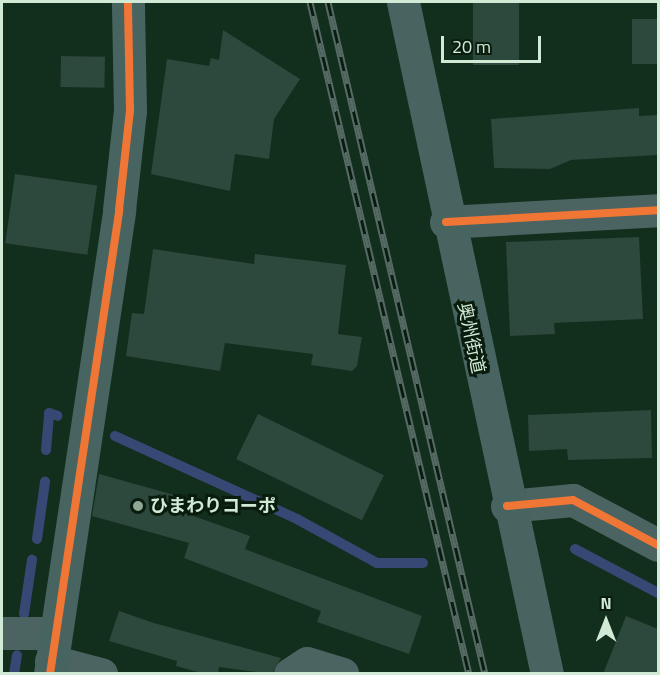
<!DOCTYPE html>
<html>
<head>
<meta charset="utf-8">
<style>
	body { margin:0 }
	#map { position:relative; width:660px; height:675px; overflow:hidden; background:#122e1c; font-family:"Titillium Web","Noto Sans JP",sans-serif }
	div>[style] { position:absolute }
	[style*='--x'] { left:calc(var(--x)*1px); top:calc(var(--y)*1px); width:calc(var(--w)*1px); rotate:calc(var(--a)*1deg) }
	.stream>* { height:10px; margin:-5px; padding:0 5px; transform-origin:5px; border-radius:5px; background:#384875 }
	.building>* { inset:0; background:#2d483c; transform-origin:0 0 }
	.street>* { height:33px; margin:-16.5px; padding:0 16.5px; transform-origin:16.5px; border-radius:16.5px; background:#4b6361 }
	.secondary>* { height:33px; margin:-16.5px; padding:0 16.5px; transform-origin:16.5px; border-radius:16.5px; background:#486460 }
	.rail>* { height:7px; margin-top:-3.5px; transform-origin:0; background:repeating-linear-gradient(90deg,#091c0e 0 14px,#566a65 0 28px); box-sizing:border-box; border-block:2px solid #566a65 }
	.cycleway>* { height:8px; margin:-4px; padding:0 4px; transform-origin:4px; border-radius:4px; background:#f07635 }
	.dots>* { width:16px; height:16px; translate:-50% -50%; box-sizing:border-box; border:3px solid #091c0e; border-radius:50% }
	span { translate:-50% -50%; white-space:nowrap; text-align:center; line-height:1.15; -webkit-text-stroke:6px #091c0e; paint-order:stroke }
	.street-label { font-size:18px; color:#d1ead5 }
	.poi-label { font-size:18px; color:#d1ead5; font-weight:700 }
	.left { translate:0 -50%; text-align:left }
	.frame { position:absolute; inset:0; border:3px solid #d1ead5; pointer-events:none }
	.north { position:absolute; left:576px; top:591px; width:60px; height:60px; -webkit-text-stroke:4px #091c0e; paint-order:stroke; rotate:0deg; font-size:16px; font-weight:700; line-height:24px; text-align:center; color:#d1ead5 }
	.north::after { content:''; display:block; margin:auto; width:21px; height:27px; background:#d1ead5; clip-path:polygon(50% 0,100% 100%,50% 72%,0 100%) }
	.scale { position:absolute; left:441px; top:36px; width:100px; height:27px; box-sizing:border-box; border:3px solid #d1ead5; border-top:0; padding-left:8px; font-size:18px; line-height:21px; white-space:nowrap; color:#d1ead5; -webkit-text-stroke:4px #091c0e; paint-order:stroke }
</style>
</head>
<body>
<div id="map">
	<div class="stream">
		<div style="--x:115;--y:436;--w:200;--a:24.5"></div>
		<div style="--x:297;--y:519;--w:91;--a:28.8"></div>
		<div style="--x:377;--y:563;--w:46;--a:0"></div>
		<div style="--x:46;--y:450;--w:37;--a:-85"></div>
		<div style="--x:49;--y:413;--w:9;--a:18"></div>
		<div style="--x:37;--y:539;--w:58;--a:-82"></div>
		<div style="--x:575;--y:549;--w:94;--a:27.9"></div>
		<div style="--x:24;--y:614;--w:55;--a:-81.6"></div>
		<div style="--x:14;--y:674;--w:19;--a:-81"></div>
	</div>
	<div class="building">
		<div style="left:473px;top:2px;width:46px;height:63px"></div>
		<div style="left:658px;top:19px;width:45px;height:26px;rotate:90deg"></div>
		<div style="clip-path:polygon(223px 30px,300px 79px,274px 119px,269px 159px,235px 154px,230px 191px,151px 174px,167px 59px,209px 66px,211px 58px,219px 60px)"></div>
		<div style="left:61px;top:56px;width:44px;height:31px;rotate:1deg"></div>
		<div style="clip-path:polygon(639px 108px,639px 116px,658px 115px,658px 155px,571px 160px,550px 169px,494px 168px,491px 119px)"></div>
		<div style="left:15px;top:174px;width:83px;height:70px;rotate:8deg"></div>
		<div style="clip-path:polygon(639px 237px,643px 319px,554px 323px,555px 334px,510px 336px,506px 242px)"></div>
		<div style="clip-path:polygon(153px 249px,254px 264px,255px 254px,346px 265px,338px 334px,362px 337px,357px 366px,352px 371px,311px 365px,313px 354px,225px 343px,220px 371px,126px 356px,132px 313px,144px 314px)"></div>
		<div style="clip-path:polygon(651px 410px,652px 458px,568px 460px,567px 449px,529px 451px,528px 415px)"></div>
		<div style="left:258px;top:414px;width:140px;height:50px;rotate:26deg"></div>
		<div style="clip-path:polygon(99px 474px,189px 499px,185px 513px,250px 536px,245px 549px,422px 616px,409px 654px,317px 622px,321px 611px,184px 558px,189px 543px,92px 516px)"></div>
		<div style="clip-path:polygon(119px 611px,154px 623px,281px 658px,272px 674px,219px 667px,218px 674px,205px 674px,176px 666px,177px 661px,109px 641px)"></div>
		<div style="clip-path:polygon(626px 616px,658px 629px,658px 674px,603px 674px)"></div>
	</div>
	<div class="street">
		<div style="--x:446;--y:222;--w:212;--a:-3.2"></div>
		<div style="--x:507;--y:506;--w:66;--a:-5.2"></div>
		<div style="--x:573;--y:500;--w:96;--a:27.9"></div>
		<div style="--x:2;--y:633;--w:53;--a:0"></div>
		<div style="--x:51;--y:661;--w:52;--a:14.6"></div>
		<div style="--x:290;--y:674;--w:20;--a:-33"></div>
		<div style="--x:307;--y:663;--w:37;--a:17"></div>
	</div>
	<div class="secondary">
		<div style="--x:403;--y:2;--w:687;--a:77.91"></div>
		<div style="--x:50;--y:674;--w:469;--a:-81.5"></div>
		<div style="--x:119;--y:210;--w:100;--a:-83.7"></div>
		<div style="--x:130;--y:111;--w:109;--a:-91.1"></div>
	</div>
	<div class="rail">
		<div style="--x:310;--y:2;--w:691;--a:76.69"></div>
		<div style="--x:328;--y:2;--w:690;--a:76.85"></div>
	</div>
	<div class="cycleway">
		<div style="--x:446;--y:222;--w:212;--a:-3.2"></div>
		<div style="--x:507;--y:506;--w:66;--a:-5.2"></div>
		<div style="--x:573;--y:500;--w:96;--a:27.9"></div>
		<div style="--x:50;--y:674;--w:469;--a:-81.5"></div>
		<div style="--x:119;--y:210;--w:100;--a:-83.7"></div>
		<div style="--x:130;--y:111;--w:109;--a:-91.1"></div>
	</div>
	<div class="dots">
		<div style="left:138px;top:506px;background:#8ea894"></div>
	</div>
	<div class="street-label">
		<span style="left:471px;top:338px;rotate:78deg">奥州街道</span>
	</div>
	<div class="poi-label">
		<span class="left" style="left:150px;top:506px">ひまわりコーポ</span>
	</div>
	<div class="frame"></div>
	<div class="north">N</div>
	<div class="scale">20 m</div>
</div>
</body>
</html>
